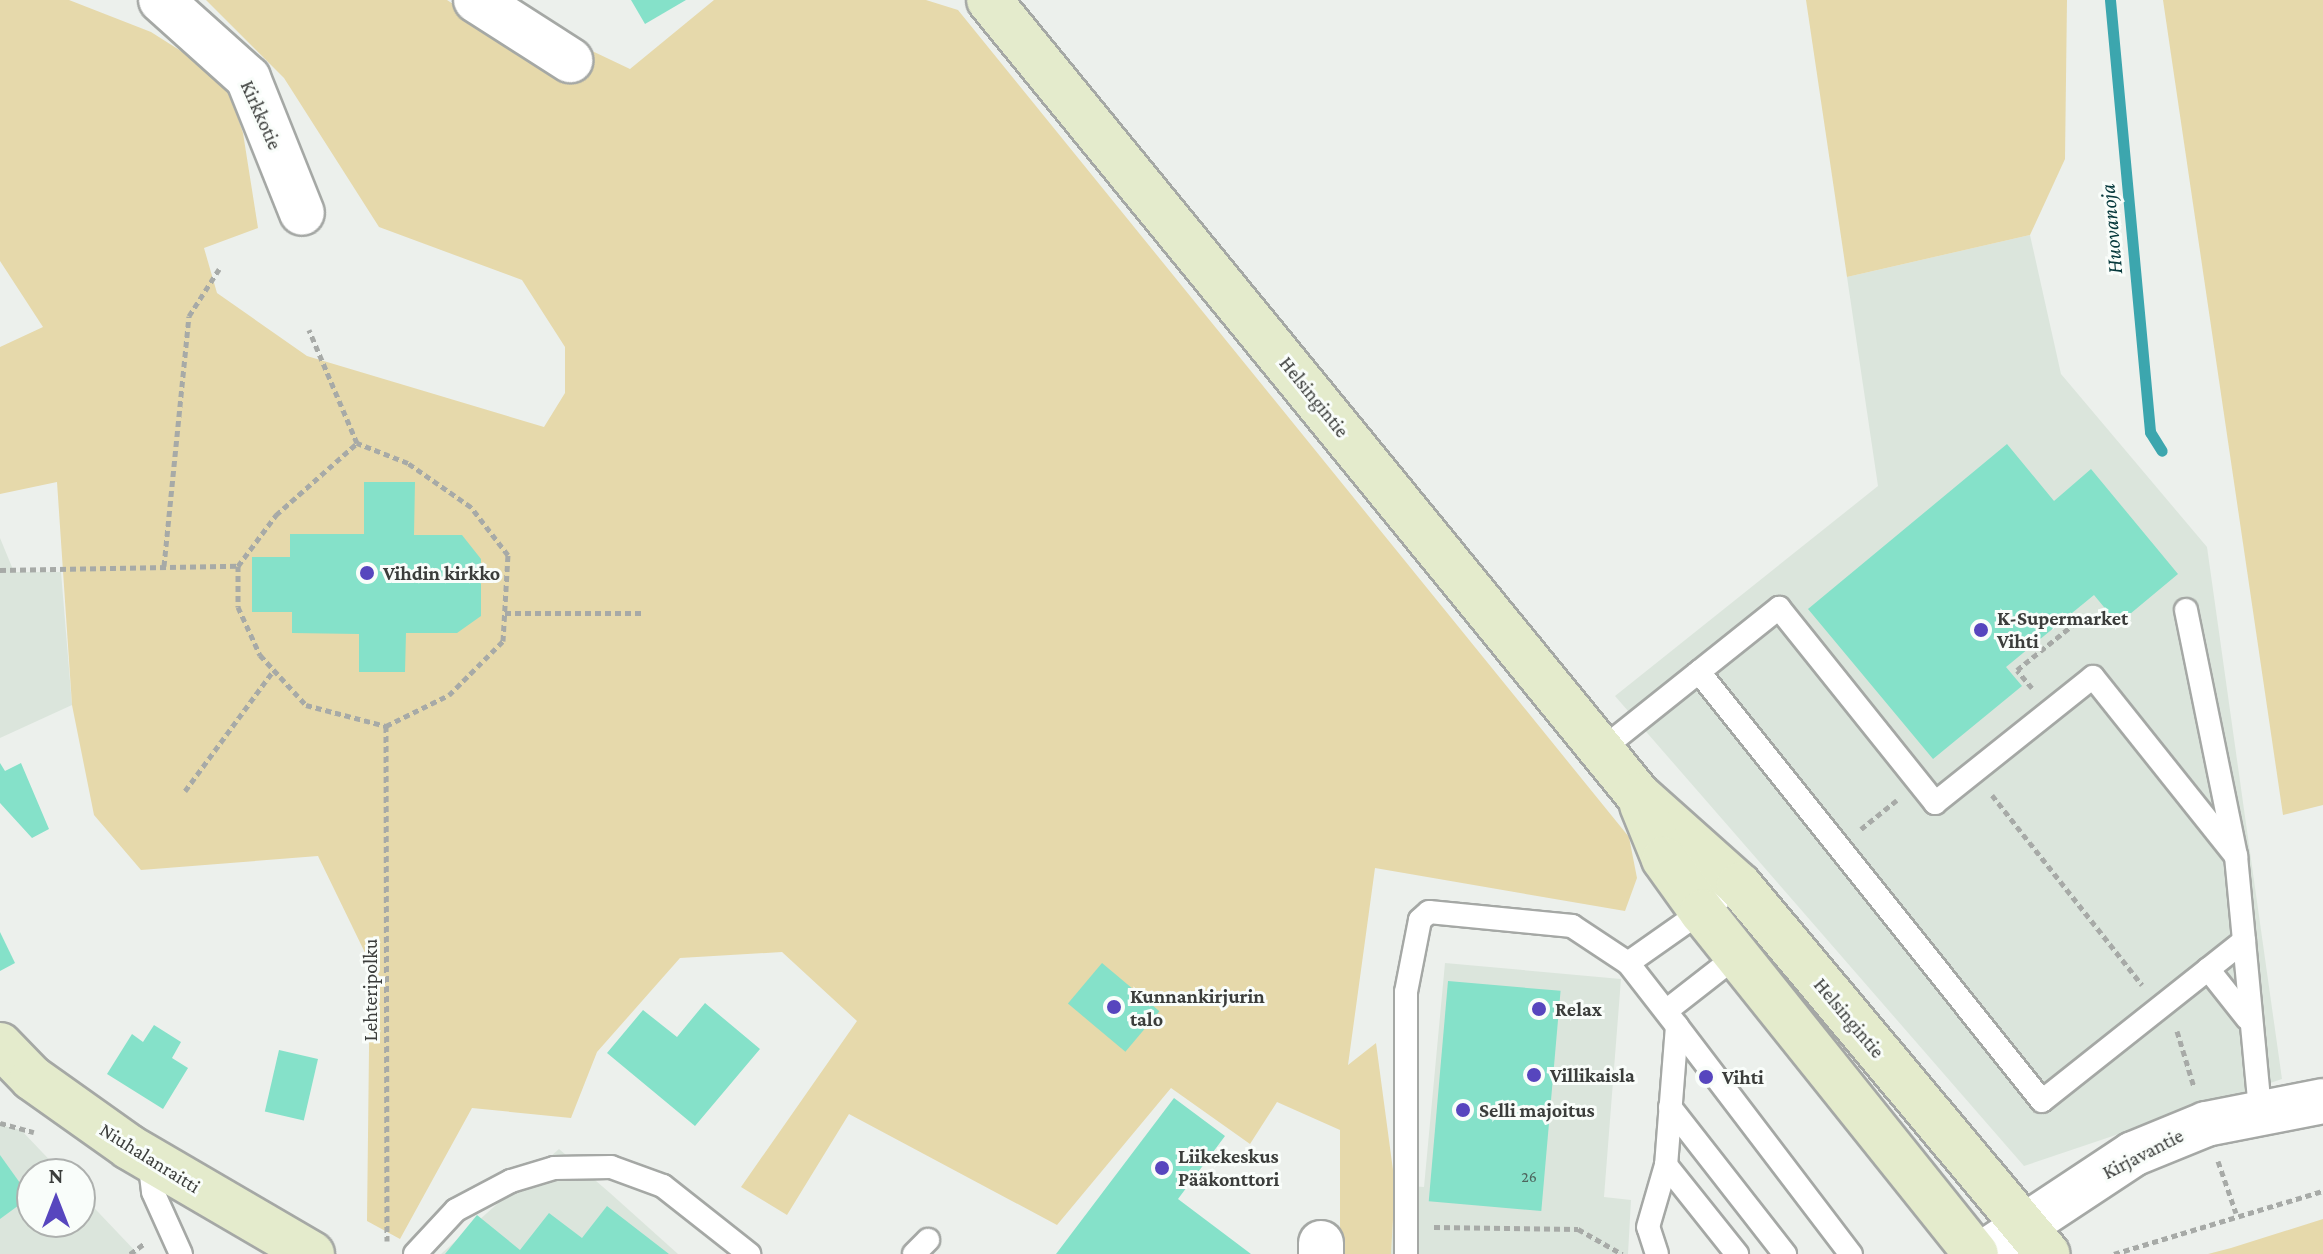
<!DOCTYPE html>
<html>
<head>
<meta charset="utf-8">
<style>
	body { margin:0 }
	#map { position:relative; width:2323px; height:1254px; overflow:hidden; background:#ecf0ec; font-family:"Crimson Pro",serif }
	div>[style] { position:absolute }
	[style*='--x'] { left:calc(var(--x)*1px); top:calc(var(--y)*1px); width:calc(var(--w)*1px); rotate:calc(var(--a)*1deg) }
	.built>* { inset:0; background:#dbe5dc }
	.green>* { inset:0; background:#e6d9ab }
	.stream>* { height:11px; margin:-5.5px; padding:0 5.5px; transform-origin:5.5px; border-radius:5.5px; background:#3ca6ae }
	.building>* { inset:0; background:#85e1c9; transform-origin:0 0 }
	.path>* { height:5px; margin-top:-2.5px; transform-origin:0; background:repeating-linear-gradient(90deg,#a7aaa7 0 6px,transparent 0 10px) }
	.roads { filter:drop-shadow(2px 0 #a5a8a5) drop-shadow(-2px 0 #a5a8a5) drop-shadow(0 2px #a5a8a5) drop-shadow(0 -2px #a5a8a5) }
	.lane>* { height:22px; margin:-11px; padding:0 11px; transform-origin:11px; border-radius:11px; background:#fff }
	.street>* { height:44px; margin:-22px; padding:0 22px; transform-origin:22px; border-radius:22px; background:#fff }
	.secondary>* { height:44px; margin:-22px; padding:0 22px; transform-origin:22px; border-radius:22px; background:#e4ebcc }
	.dots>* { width:22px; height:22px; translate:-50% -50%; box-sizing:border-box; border:4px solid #f9fdfa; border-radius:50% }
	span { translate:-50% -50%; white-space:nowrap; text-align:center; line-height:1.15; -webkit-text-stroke:6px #f9fdfa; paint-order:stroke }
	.number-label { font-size:16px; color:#4e665e }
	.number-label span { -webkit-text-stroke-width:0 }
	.street-label { font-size:20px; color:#3b3d3b }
	.poi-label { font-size:20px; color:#3b3d3b; font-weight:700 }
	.left { translate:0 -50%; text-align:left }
	.water-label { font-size:22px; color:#06393c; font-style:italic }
	.north { position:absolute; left:16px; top:1158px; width:80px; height:80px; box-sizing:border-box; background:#f9fdfa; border:2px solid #adb0ae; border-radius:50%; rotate:0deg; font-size:22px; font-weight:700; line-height:32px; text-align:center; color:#3b3d3b }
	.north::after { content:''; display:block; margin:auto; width:28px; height:36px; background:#5746be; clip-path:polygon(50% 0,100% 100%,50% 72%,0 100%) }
</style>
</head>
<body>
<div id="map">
	<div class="built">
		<div style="clip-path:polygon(2030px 235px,2061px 374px,2207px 547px,2282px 1079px,2024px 1166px,1615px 696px,1878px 486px,1847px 277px)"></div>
		<div style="clip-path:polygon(0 538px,14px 572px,61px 572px,72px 705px,0 738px)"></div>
		<div style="clip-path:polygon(1445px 963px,1621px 979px,1604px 1197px,1631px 1200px,1628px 1254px,1391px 1254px,1395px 1185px,1424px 1187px)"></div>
		<div style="clip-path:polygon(0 1125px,21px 1130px,63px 1174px,32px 1174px,32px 1222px,80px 1222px,80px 1193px,138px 1254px,0 1254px)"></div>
		<div style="clip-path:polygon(559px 1149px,610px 1193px,678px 1254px,441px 1254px)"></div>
	</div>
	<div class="green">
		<div style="clip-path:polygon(0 0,69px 0,151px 32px,225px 79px,243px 133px,258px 228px,204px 248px,217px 293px,307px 356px,544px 427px,565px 393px,565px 347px,522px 280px,379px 227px,284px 78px,206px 0,447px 0,567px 79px,590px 50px,630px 69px,714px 0,926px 0,958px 10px,1629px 837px,1637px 878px,1625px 911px,1375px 868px,1348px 1065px,1376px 1043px,1395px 1185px,1391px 1254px,1340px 1254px,1340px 1130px,1277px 1102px,1250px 1144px,1171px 1088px,1057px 1225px,849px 1114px,787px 1215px,741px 1187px,857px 1021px,782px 952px,680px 958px,597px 1052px,571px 1118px,472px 1108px,400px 1239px,367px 1221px,370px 963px,318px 856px,141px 870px,94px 815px,72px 705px,57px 482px,0 494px,0 347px,43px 327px,0 261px)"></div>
		<div style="clip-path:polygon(1806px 0,2067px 0,2065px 159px,2030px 235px,1847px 277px)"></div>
		<div style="clip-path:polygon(2163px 0,2323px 0,2323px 805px,2283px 815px)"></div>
		<div style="clip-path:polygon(2323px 1219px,2323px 1254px,2208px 1254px,2231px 1248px)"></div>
	</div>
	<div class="stream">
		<div style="--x:2110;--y:0;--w:434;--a:84.7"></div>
		<div style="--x:2150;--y:432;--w:22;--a:58"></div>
	</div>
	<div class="building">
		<div style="clip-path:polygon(631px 0,686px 0,645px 24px)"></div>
		<div style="clip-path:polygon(2007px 444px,2054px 501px,2091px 469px,2178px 574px,2118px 624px,2094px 595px,2006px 667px,2022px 686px,1933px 759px,1808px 609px)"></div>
		<div style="clip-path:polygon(364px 482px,415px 482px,414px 535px,462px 535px,481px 559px,481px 616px,457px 633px,406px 633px,405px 672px,359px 672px,359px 634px,292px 633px,292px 612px,252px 612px,252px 557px,290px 557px,290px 534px,364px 534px)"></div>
		<div style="clip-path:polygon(0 763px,5px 771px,21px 763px,49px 829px,32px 838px,0 803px)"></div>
		<div style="clip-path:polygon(0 932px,15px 963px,0 971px)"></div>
		<div style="left:1102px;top:963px;width:75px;height:53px;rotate:40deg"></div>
		<div style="left:1448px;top:981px;width:113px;height:221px;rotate:5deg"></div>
		<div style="clip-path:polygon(705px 1003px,760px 1049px,695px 1126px,607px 1053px,643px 1010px,677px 1037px)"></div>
		<div style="clip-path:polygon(154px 1025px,181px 1042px,172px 1058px,188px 1068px,163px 1109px,107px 1074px,132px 1034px,143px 1042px)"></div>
		<div style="left:279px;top:1050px;width:40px;height:63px;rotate:13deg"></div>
		<div style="clip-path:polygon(1174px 1098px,1225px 1136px,1178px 1199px,1251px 1254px,1056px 1254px)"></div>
		<div style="clip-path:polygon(0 1155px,30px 1197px,0 1219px)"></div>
		<div style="clip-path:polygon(607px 1206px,669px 1254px,445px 1254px,477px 1215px,520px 1250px,549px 1213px,582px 1238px)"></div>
	</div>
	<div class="path">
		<div style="--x:164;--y:566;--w:251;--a:-84.3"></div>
		<div style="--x:189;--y:316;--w:56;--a:-57.4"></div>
		<div style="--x:238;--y:566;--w:64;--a:-53.3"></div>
		<div style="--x:276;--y:515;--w:108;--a:-41.6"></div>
		<div style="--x:0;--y:570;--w:238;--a:-1"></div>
		<div style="--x:238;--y:566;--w:41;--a:90"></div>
		<div style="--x:238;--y:607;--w:53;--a:65.4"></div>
		<div style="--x:260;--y:655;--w:68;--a:47.4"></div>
		<div style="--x:306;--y:705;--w:83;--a:14.7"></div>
		<div style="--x:386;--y:726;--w:70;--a:-26.2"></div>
		<div style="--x:449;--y:695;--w:76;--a:-45"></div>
		<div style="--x:503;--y:641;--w:86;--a:-86.7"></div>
		<div style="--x:508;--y:555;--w:61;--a:-127.6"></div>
		<div style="--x:471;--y:507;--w:77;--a:-145.1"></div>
		<div style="--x:408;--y:463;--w:55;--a:-158.6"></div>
		<div style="--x:357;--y:443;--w:123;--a:-113"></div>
		<div style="--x:505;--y:613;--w:138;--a:0"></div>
		<div style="--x:2032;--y:688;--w:23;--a:-130"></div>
		<div style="--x:2017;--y:670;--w:86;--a:-38.9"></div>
		<div style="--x:386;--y:726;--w:515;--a:89.89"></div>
		<div style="--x:185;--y:791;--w:150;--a:-53.7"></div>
		<div style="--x:1992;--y:795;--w:242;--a:51.7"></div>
		<div style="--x:1861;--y:829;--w:46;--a:-38.9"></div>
		<div style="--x:2177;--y:1031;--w:59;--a:73.1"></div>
		<div style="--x:0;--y:1123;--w:35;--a:15"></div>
		<div style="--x:2218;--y:1161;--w:55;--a:70.9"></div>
		<div style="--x:1434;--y:1227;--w:144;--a:0.8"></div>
		<div style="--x:1578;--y:1229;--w:51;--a:29.6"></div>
		<div style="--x:130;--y:1254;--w:19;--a:-36"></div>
		<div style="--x:2114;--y:1254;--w:218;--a:-16.8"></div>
	</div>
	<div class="roads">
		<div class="lane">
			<div style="--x:2186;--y:610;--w:251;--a:78.5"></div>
			<div style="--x:2236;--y:856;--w:255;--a:84.6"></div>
			<div style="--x:1699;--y:672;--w:549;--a:51.36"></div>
			<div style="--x:2042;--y:1101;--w:258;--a:-38.4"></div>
			<div style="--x:1601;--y:750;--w:228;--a:-38.6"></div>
			<div style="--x:1779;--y:608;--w:250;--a:51.3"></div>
			<div style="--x:1935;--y:803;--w:202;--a:-38.6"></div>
			<div style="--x:2093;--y:677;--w:229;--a:51.4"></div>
			<div style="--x:1628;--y:963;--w:136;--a:-35.1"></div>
			<div style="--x:2208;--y:969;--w:63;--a:51.5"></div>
			<div style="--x:1666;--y:1011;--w:99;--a:-38"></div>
			<div style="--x:1677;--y:1026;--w:287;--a:52.7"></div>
			<div style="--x:1670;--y:1107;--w:187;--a:52"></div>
			<div style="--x:149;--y:1159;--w:33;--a:83"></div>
			<div style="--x:153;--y:1192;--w:68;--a:65.7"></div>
			<div style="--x:415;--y:1254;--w:60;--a:-47"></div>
			<div style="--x:456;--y:1210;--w:62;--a:-27.8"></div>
			<div style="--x:511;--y:1181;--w:45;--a:-16.8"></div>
			<div style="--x:554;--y:1168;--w:57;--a:-1"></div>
			<div style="--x:611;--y:1167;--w:55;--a:20.1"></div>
			<div style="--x:663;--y:1186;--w:110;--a:38.3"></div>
			<div style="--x:914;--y:1254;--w:20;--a:-45"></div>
			<div style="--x:1406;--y:1254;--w:262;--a:-90"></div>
			<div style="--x:1406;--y:992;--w:73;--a:-79"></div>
			<div style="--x:1420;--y:920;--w:12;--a:-42"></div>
			<div style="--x:1429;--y:912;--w:144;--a:5.6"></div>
			<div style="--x:1572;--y:926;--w:67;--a:33.5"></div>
			<div style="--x:1628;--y:963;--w:80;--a:52.1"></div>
			<div style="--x:1677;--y:1026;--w:139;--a:94.5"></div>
			<div style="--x:1666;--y:1165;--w:114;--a:51.4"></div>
			<div style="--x:1657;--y:1254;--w:28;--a:-108"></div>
			<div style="--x:1648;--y:1227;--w:65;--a:-73.8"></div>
		</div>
		<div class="street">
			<div style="--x:161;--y:0;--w:117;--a:41.9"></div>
			<div style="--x:248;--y:78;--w:145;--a:68.2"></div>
			<div style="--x:476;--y:0;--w:112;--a:32.6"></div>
			<div style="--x:1321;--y:1254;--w:11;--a:-90"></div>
			<div style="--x:1982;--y:1254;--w:181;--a:-33.5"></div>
			<div style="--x:2133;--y:1154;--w:79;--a:-22.3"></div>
			<div style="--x:2206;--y:1124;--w:119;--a:-11.1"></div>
		</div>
		<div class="secondary">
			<div style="--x:989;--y:0;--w:1026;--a:50.77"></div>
			<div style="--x:1638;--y:795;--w:135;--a:41.7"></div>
			<div style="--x:1739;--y:885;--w:481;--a:50.1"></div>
			<div style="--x:1642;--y:805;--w:58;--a:67.8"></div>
			<div style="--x:1664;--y:859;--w:65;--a:54.4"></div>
			<div style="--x:1702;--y:912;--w:438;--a:51.3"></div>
			<div style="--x:0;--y:1045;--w:46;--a:45.9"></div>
			<div style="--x:32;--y:1078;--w:119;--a:35.4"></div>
			<div style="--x:129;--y:1147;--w:212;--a:30.3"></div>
		</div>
	</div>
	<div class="dots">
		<div style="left:367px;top:573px;background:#5746be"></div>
		<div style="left:1981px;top:630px;background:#5746be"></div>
		<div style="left:1114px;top:1007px;background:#5746be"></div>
		<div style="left:1539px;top:1009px;background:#5746be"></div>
		<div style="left:1534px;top:1075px;background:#5746be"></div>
		<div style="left:1706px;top:1077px;background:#5746be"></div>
		<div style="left:1463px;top:1110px;background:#5746be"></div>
		<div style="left:1162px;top:1168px;background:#5746be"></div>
	</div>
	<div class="number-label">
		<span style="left:1529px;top:1177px">26</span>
	</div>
	<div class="street-label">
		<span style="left:261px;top:115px;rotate:66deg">Kirkkotie</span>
		<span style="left:1314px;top:397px;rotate:51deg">Helsingintie</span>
		<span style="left:370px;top:990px;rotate:-90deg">Lehteripolku</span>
		<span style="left:1849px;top:1018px;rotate:50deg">Helsingintie</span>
		<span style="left:2143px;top:1154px;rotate:-27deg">Kirjavantie</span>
		<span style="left:150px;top:1158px;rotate:32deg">Niuhalanraitti</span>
	</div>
	<div class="poi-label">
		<span class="left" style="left:383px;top:573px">Vihdin kirkko</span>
		<span class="left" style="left:1997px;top:630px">K-Supermarket<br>Vihti</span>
		<span class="left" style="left:1130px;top:1008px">Kunnankirjurin<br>talo</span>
		<span class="left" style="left:1555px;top:1009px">Relax</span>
		<span class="left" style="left:1550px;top:1075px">Villikaisla</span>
		<span class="left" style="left:1722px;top:1077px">Vihti</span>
		<span class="left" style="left:1479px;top:1110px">Selli majoitus</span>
		<span class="left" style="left:1178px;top:1168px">Liikekeskus<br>Pääkonttori</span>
	</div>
	<div class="water-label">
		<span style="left:2111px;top:229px;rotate:-95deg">Huovanoja</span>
	</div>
	<div class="north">N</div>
</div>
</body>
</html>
